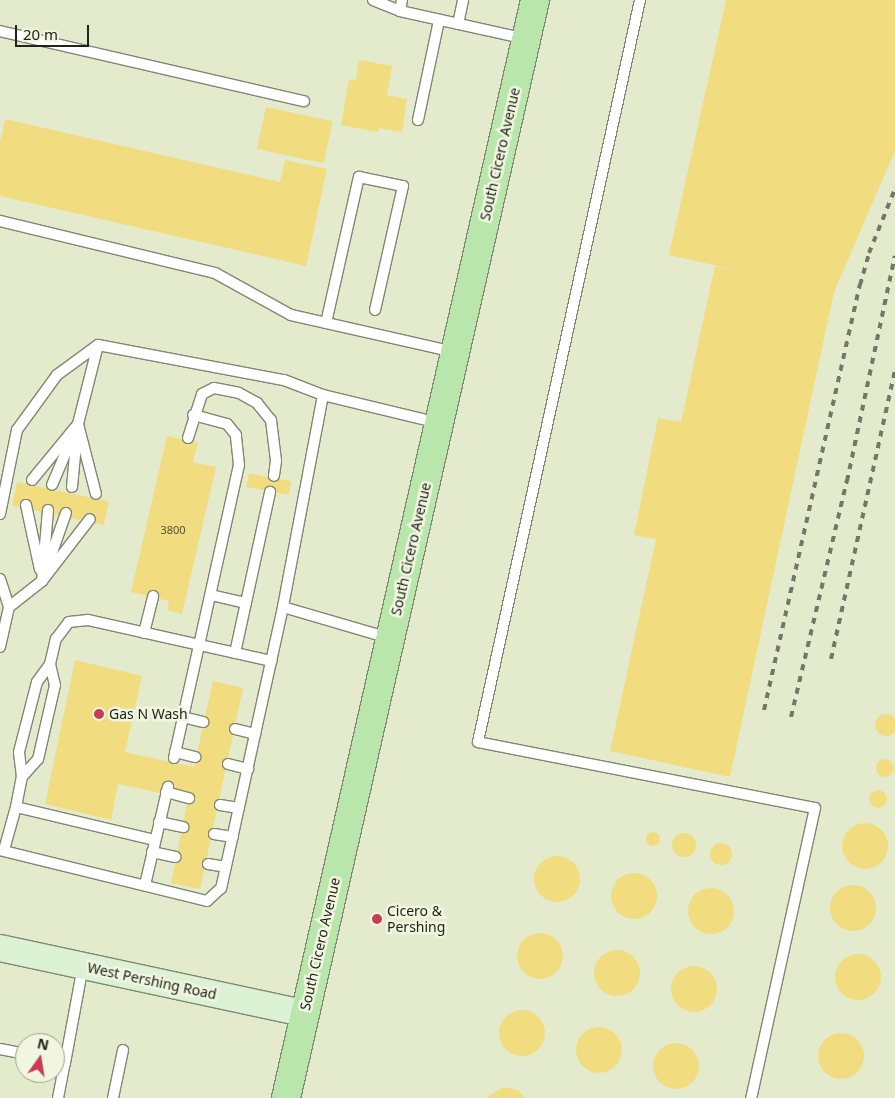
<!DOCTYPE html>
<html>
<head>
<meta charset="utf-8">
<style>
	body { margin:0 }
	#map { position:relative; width:895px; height:1098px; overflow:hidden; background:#f0f6e0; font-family:"Noto Sans",sans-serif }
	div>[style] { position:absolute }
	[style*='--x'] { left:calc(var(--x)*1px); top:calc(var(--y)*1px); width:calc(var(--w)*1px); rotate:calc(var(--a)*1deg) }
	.built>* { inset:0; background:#e4ebcd }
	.building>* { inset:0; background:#f1dc80; transform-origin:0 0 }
	.round { border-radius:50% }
	.roads { filter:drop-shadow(1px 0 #818672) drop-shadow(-1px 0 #818672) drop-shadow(0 1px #818672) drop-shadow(0 -1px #818672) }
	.service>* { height:10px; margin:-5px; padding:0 5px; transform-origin:5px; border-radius:5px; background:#fff }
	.secondary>* { height:26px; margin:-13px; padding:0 13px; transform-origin:13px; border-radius:13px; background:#dcf2d5 }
	.primary>* { height:28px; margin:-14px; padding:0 14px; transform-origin:14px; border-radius:14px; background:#b8e6ab }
	.rail>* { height:4px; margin-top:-2px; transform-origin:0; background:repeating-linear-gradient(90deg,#737769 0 6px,transparent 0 12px) }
	.dots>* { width:14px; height:14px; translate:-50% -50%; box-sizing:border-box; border:2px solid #f0f6e0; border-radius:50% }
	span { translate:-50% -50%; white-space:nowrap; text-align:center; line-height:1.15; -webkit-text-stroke:5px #f0f6e0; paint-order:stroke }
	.number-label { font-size:11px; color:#555134 }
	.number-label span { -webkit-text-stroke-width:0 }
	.street-label { font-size:14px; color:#21231b }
	.poi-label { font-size:14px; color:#21231b }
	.left { translate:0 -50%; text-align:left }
	.north { position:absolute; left:15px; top:1033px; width:50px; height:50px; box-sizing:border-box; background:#f0f6e0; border:1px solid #9da291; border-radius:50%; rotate:13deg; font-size:14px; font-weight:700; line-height:20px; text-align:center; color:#21231b }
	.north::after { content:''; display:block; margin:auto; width:18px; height:22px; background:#cb3b58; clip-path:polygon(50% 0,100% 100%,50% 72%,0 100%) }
	.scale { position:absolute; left:15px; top:25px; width:74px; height:22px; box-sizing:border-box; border:2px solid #21231b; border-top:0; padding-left:6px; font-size:15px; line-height:18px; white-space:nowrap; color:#21231b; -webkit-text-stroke:4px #f0f6e0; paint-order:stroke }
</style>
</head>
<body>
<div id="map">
	<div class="built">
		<div style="clip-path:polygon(evenodd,0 0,895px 0,895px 1098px,0 1098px,0 0,25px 1043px,55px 1043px,55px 1073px,25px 1073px,25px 1043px)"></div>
	</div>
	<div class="building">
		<div style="clip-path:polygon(726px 0,895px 0,895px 151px,834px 292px,730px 777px,610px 751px,656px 539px,634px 535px,658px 418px,681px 422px,715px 266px,754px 274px,669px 255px)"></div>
		<div style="clip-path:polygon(359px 60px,392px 66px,387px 95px,407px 99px,402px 132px,379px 128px,378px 132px,341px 125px,349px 79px,356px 80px)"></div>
		<div style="left:266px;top:107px;width:68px;height:43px;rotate:12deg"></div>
		<div style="clip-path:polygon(5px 119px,280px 182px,285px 160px,327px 169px,306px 266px,0 196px,0 142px)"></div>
		<div style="clip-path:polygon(167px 436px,198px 443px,193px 462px,216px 467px,182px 614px,167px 610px,169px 601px,131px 592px)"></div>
		<div style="left:249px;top:473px;width:43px;height:14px;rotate:11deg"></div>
		<div style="left:17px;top:482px;width:94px;height:24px;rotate:12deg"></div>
		<div style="clip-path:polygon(75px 660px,142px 676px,125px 752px,194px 767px,213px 681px,243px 688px,200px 889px,171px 883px,188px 799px,118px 784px,111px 820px,45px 804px)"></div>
		<div class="round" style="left:875px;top:714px;width:22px;height:22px"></div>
		<div class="round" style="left:876px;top:759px;width:18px;height:18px"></div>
		<div class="round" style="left:869px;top:790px;width:18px;height:18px"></div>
		<div class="round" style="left:842px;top:823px;width:46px;height:46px"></div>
		<div class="round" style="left:646px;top:832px;width:14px;height:14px"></div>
		<div class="round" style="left:672px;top:833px;width:24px;height:24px"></div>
		<div class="round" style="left:710px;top:843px;width:22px;height:22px"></div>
		<div class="round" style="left:534px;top:856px;width:46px;height:46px"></div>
		<div class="round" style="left:611px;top:873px;width:46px;height:46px"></div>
		<div class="round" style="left:830px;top:885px;width:46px;height:46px"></div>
		<div class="round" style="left:688px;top:888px;width:46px;height:46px"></div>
		<div class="round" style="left:517px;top:933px;width:46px;height:46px"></div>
		<div class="round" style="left:594px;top:950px;width:46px;height:46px"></div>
		<div class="round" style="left:835px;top:954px;width:46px;height:46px"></div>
		<div class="round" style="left:671px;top:966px;width:46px;height:46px"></div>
		<div class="round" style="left:499px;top:1010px;width:46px;height:46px"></div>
		<div class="round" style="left:576px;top:1027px;width:46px;height:46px"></div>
		<div class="round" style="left:818px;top:1033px;width:46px;height:46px"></div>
		<div class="round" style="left:653px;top:1043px;width:46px;height:46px"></div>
		<div style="clip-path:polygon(503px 1087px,518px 1090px,525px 1098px,486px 1098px)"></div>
	</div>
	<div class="roads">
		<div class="service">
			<div style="--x:373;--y:0;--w:29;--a:22"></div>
			<div style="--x:400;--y:11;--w:11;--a:-80"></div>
			<div style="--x:640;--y:0;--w:759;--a:102.32"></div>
			<div style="--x:478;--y:742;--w:343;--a:11.1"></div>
			<div style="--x:815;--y:808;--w:297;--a:102.4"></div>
			<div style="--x:400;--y:11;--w:129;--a:12.5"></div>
			<div style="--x:458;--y:24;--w:25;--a:-78"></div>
			<div style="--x:0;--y:31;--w:312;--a:13"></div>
			<div style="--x:418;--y:120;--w:102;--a:-78.1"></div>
			<div style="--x:0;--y:221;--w:221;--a:13.6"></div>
			<div style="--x:215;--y:273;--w:87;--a:28.9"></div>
			<div style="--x:291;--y:315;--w:167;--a:12.8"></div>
			<div style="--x:326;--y:323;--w:150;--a:-77.3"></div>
			<div style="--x:359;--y:177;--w:45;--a:11.6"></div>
			<div style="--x:403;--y:186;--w:127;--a:102.7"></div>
			<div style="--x:323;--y:395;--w:119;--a:13.6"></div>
			<div style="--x:78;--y:424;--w:81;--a:-75.8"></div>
			<div style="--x:188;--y:438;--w:46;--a:-72.3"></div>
			<div style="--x:202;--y:394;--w:13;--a:-27"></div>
			<div style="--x:214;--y:388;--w:25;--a:11"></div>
			<div style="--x:239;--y:393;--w:21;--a:29"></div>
			<div style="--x:257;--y:403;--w:22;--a:51"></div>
			<div style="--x:271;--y:420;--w:41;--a:83"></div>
			<div style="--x:276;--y:461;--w:15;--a:98"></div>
			<div style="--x:32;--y:480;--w:72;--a:-50.6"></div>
			<div style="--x:78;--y:424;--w:66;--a:113.1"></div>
			<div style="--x:72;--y:487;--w:63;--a:-84.6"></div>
			<div style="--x:78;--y:424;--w:72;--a:75.6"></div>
			<div style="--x:26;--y:505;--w:66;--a:77.8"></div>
			<div style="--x:48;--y:510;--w:71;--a:94.8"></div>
			<div style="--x:42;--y:581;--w:72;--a:-70.6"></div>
			<div style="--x:0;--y:514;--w:86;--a:-78.6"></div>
			<div style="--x:17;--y:430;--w:68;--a:-54"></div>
			<div style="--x:57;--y:375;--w:51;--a:-36.2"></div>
			<div style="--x:98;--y:345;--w:189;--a:10.7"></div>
			<div style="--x:284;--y:380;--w:42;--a:21"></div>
			<div style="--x:323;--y:395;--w:216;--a:100.7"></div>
			<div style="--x:283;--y:607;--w:288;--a:102.4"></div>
			<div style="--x:221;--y:888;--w:19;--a:137"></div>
			<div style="--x:207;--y:901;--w:213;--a:-166.2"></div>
			<div style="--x:0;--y:579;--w:29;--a:72"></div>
			<div style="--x:9;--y:607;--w:41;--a:102.7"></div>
			<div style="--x:211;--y:595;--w:36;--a:13"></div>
			<div style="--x:9;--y:607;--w:42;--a:-38.2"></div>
			<div style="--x:42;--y:581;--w:78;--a:-52.3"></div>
			<div style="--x:283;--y:607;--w:110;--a:16.3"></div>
			<div style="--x:144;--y:633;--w:38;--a:-76"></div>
			<div style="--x:235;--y:653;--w:165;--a:-77.7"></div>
			<div style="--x:50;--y:664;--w:22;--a:77"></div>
			<div style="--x:55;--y:685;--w:76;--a:102.9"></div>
			<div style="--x:38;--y:759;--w:24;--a:132"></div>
			<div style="--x:22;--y:777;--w:25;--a:-97"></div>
			<div style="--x:19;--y:752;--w:72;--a:-75.6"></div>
			<div style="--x:37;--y:682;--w:22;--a:-54"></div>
			<div style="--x:50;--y:664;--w:26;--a:-77"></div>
			<div style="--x:56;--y:639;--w:21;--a:-53"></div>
			<div style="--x:69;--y:622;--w:19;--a:-6"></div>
			<div style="--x:88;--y:620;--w:188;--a:12.6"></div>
			<div style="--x:183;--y:717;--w:21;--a:14"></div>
			<div style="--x:235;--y:729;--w:21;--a:14"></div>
			<div style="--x:175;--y:752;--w:21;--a:14"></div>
			<div style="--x:174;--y:758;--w:300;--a:-77.5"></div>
			<div style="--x:239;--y:465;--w:30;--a:-96"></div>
			<div style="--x:236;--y:435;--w:14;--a:-129"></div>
			<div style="--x:227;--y:424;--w:35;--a:-165"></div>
			<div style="--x:228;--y:764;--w:21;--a:14"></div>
			<div style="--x:166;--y:792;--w:24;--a:15"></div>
			<div style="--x:220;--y:805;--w:19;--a:9"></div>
			<div style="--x:16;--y:807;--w:31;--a:-79"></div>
			<div style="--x:159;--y:822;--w:25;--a:12"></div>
			<div style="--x:214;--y:834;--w:19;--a:9"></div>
			<div style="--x:4;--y:850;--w:45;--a:-74.4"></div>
			<div style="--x:16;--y:807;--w:143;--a:13.4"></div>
			<div style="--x:152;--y:852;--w:24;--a:12"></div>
			<div style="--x:208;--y:864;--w:18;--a:9"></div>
			<div style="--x:145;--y:885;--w:101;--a:-76.8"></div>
			<div style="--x:0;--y:1049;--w:25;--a:11"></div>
			<div style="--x:55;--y:1061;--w:10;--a:11"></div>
			<div style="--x:65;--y:1063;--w:99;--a:-79.5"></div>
			<div style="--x:58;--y:1098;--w:36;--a:-79"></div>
			<div style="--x:113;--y:1098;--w:49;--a:-78.2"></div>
		</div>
		<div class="secondary">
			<div style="--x:0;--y:948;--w:311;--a:12.1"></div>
		</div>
		<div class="primary">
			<div style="--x:286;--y:1098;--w:1126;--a:-77.22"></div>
		</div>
	</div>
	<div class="rail">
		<div style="--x:831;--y:659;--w:295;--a:-77.5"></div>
		<div style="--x:764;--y:710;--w:436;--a:-77.3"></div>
		<div style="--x:860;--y:285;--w:33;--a:-74"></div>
		<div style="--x:869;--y:253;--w:69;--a:-67.9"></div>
		<div style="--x:791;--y:717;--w:243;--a:-76.7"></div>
		<div style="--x:847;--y:481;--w:230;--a:-78"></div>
	</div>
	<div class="dots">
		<div style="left:99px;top:714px;background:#cb3b58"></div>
		<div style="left:377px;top:919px;background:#cb3b58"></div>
	</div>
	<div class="number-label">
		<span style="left:173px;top:530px">3800</span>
	</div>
	<div class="street-label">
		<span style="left:500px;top:154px;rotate:-77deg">South Cicero Avenue</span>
		<span style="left:411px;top:549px;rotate:-77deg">South Cicero Avenue</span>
		<span style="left:320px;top:944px;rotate:-77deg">South Cicero Avenue</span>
		<span style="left:152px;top:981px;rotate:12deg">West Pershing Road</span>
	</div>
	<div class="poi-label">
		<span class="left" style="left:109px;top:714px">Gas N Wash</span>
		<span class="left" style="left:387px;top:919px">Cicero &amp;<br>Pershing</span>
	</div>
	<div class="north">N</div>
	<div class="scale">20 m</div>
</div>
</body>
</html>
